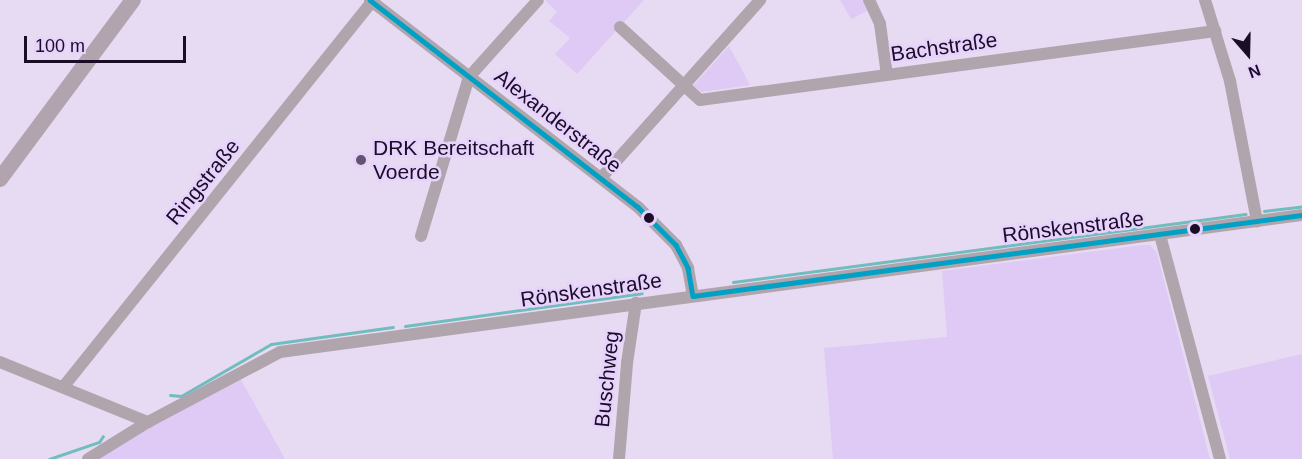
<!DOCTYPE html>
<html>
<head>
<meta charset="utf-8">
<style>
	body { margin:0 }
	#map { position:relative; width:1302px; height:459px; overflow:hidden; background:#e7dbf3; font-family:Arial,sans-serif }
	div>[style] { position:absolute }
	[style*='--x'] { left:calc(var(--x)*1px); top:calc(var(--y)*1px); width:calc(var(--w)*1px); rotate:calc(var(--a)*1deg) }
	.green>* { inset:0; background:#dfc9f5 }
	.stream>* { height:3px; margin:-1.5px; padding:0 1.5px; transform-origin:1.5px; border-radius:1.5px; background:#71bdbe }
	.street>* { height:12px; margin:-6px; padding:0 6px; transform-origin:6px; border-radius:6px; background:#b1a5ad }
	.secondary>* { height:16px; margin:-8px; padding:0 8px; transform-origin:8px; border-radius:8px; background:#b1a4ae }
	.bus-1>* { height:4.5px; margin:-2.25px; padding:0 2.25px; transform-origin:2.25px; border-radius:2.25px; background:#01a1c6 }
	.dots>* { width:16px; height:16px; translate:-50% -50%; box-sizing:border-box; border:3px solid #e7d1fd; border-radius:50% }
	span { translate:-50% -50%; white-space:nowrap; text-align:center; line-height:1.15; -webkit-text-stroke:5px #e7d1fd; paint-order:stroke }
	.street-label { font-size:21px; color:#1b0d26 }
	.poi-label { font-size:21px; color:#1b0d26 }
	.left { translate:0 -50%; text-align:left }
	.north { position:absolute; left:1218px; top:24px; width:60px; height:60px; -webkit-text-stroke:4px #e7d1fd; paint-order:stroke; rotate:160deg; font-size:16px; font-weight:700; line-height:24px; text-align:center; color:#1b0d26 }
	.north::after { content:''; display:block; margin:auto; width:21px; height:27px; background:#1b0d26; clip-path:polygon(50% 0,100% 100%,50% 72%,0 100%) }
	.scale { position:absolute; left:24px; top:36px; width:162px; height:27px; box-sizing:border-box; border:3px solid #1b0d26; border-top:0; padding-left:8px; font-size:18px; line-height:21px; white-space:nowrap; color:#1b0d26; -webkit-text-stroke:4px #e7d1fd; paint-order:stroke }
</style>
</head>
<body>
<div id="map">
	<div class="green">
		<div style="clip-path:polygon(545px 0,644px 0,577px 74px,555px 54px,570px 38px,549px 21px,557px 12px)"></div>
		<div style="clip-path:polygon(840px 0,862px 0,867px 11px,851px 19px)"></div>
		<div style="clip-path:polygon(729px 46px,750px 85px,702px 92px,693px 86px)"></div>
		<div style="clip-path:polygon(1142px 245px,1150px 245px,1157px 253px,1210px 459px,833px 459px,824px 348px,947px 337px,942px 271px)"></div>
		<div style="clip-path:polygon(1302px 354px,1302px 459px,1230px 459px,1208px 376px)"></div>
		<div style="clip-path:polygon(240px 378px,285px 459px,98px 459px,152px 426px)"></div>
	</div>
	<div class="stream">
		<div style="--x:1264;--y:211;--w:38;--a:-7"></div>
		<div style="--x:733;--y:282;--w:517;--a:-7.55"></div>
		<div style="--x:405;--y:326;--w:239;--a:-7.9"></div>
		<div style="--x:170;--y:395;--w:11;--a:5"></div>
		<div style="--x:181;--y:396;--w:104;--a:-30"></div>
		<div style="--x:271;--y:344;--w:123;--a:-7.9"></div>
		<div style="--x:49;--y:459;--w:53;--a:-18.8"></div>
		<div style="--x:99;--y:442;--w:7;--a:-56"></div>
	</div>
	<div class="street">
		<div style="--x:370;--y:0;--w:339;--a:37.7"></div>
		<div style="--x:638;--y:207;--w:54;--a:45"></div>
		<div style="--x:676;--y:245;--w:26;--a:62"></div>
		<div style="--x:688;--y:268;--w:28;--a:80"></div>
		<div style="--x:869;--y:0;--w:26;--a:65"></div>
		<div style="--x:880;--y:24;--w:51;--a:82.2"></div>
		<div style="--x:1205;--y:0;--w:85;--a:72.8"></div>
		<div style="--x:1230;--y:81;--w:143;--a:79.1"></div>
		<div style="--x:620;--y:27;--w:108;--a:42.4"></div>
		<div style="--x:700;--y:100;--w:520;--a:-7.63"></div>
		<div style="--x:601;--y:178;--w:239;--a:-48.2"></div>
		<div style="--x:1160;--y:235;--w:232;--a:75"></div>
		<div style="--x:421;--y:236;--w:166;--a:-73.2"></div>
		<div style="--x:469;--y:77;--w:103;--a:-48.1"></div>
		<div style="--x:0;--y:362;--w:160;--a:22.1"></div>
		<div style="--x:64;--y:386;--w:492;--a:-51.3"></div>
		<div style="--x:88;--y:459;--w:70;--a:-31.7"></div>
		<div style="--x:148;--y:422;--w:149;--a:-27.9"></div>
		<div style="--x:280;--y:352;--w:1031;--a:-7.64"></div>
		<div style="--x:619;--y:459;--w:96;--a:-85.2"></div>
		<div style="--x:627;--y:363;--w:61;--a:-81.5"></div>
	</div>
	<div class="secondary">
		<div style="--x:0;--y:179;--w:223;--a:-53.4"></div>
	</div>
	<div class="bus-1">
		<div style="--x:370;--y:0;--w:339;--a:37.7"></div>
		<div style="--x:638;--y:207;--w:54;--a:45"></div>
		<div style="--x:676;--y:245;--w:26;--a:62"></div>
		<div style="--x:688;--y:268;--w:28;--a:80"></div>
		<div style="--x:693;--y:296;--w:614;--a:-7.58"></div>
	</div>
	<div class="dots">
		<div style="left:361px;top:160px;background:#62556e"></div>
		<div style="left:649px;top:218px;background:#1b0d26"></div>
		<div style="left:1195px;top:229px;background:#1b0d26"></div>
	</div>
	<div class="street-label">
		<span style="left:944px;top:47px;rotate:-8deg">Bachstraße</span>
		<span style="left:558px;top:121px;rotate:38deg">Alexanderstraße</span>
		<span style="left:203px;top:182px;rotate:-51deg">Ringstraße</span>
		<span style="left:1073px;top:227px;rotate:-7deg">Rönskenstraße</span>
		<span style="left:591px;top:290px;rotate:-8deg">Rönskenstraße</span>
		<span style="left:607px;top:379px;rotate:-84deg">Buschweg</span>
	</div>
	<div class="poi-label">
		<span class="left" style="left:373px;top:160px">DRK Bereitschaft<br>Voerde</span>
	</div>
	<div class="north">N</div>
	<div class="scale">100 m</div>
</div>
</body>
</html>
